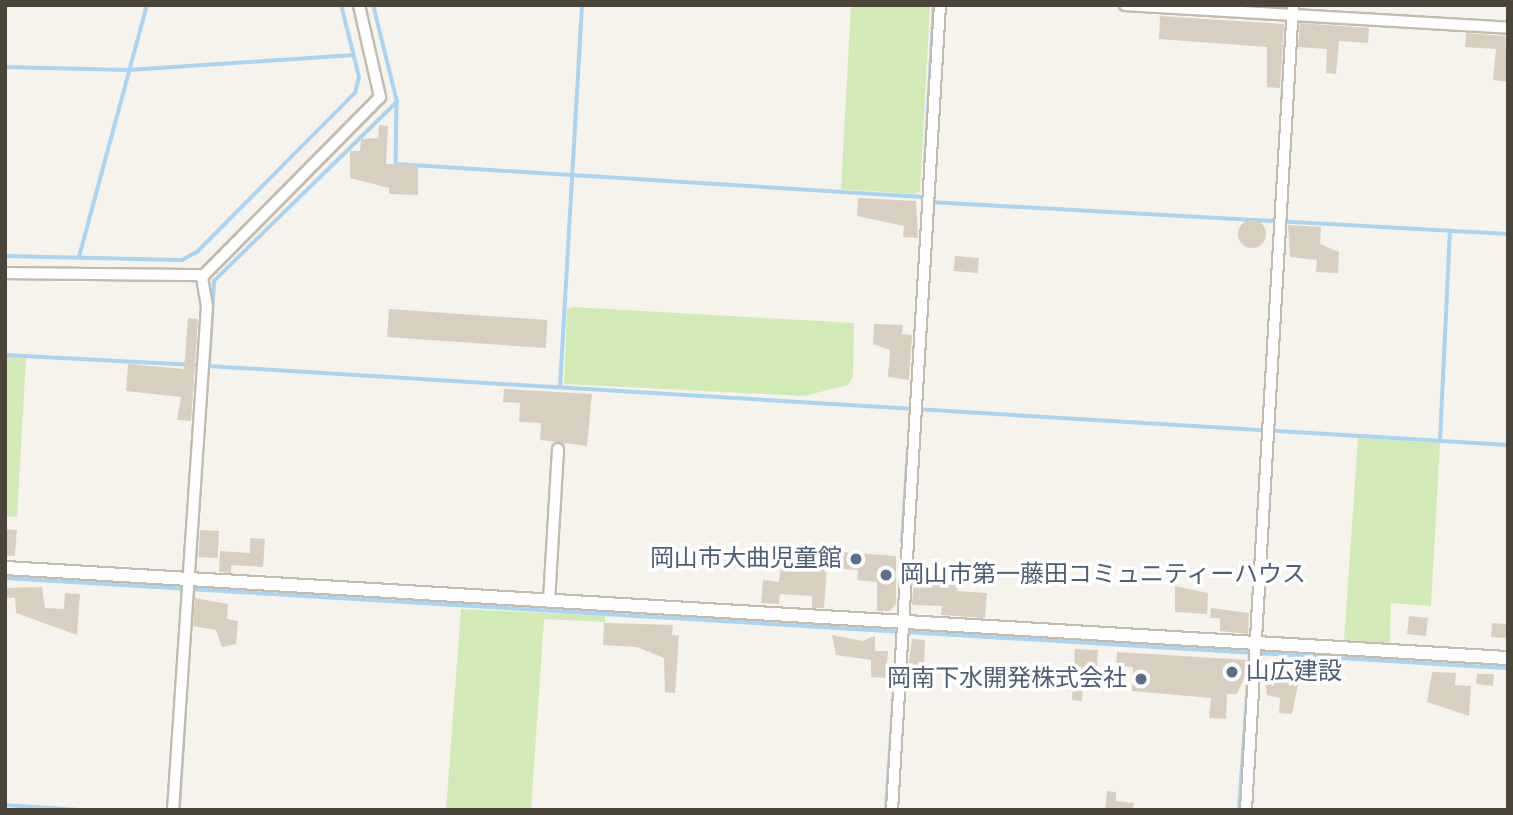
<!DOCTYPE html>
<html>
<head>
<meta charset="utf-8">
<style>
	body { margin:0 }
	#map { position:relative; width:1513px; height:815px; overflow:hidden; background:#f6f3ec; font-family:"Nunito Sans","Noto Sans JP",sans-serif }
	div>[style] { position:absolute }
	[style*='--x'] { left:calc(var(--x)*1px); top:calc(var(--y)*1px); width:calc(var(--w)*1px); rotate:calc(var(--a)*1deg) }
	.green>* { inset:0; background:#d2eab5 }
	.stream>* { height:3.5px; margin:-1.75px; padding:0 1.75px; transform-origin:1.75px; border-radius:1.75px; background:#a9d4f2 }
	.building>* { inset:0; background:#d8cfc1; transform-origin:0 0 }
	.round { border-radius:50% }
	.roads { filter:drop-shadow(2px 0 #c2bbae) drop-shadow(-2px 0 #c2bbae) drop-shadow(0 2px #c2bbae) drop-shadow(0 -2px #c2bbae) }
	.minor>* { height:10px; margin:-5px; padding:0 5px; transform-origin:5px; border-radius:5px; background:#fff }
	.tertiary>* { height:12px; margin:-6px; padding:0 6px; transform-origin:6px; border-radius:6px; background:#fff }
	.dots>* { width:19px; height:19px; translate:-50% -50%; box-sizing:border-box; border:4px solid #fff; border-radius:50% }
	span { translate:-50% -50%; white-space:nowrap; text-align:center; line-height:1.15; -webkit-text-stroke:7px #fff; paint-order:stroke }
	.service-label { font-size:24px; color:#4e5e75 }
	.right { translate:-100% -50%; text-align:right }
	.left { translate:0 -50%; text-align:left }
	.frame { position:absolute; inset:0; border:7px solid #4b4439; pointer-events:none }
</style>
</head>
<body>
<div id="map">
	<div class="green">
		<div style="clip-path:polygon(851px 5px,930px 5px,920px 191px,915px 194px,841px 189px)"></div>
		<div style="clip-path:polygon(573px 307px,854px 323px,853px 377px,848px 385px,804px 396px,564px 384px,567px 309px)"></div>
		<div style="clip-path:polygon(5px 357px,26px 358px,17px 517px,5px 516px)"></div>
		<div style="clip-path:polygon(1358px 438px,1440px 443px,1431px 606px,1391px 603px,1390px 646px,1344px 641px)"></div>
		<div style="clip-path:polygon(461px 609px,605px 616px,605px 622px,544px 619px,531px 810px,446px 810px)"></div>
	</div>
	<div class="stream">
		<div style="--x:1360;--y:14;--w:148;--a:3.5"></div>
		<div style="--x:5;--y:67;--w:124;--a:1.4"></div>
		<div style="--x:129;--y:70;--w:225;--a:-3.8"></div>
		<div style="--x:397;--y:102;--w:62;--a:90.9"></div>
		<div style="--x:396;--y:164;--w:528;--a:3.58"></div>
		<div style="--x:1282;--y:104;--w:99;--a:-86.5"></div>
		<div style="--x:925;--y:164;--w:159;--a:-86.8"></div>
		<div style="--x:930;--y:202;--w:579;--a:3.17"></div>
		<div style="--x:5;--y:256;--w:177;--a:1.3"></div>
		<div style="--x:182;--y:260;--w:17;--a:-28"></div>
		<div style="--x:197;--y:252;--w:224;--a:-45.2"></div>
		<div style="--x:355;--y:93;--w:16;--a:-76"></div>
		<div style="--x:359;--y:77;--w:74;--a:-104"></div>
		<div style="--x:79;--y:257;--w:261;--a:-74.9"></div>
		<div style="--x:5;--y:355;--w:194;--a:3"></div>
		<div style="--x:208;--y:366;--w:1302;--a:3.48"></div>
		<div style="--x:209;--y:366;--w:85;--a:-86.6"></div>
		<div style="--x:214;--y:281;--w:256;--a:-44.4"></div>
		<div style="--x:397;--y:102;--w:100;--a:-103.9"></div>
		<div style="--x:560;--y:387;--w:383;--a:-86.7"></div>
		<div style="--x:1440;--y:441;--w:210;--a:-87.3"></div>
		<div style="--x:902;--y:542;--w:94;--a:-86.3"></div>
		<div style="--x:5;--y:578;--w:1506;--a:3.43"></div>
		<div style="--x:5;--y:805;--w:74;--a:3.9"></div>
		<div style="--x:179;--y:810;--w:97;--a:-86.5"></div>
		<div style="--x:886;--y:810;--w:165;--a:-86.2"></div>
		<div style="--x:1239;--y:810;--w:158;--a:-86"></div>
	</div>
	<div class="building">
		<div style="clip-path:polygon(1160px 16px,1284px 24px,1280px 88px,1267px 87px,1267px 47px,1159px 39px)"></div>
		<div style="clip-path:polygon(1300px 23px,1369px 28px,1368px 43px,1339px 41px,1336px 74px,1326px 73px,1327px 49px,1298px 47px)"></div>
		<div style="clip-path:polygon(1466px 33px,1505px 36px,1508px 82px,1493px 80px,1496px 49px,1465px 47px)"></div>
		<div style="clip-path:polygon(379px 125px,388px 126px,386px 164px,418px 165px,418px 195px,389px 194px,389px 188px,350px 178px,350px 151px,360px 151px,361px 139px,378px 138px)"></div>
		<div style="clip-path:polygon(858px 198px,916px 201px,918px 238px,903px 237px,904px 226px,857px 216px)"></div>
		<div class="round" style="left:1238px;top:220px;width:28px;height:28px"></div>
		<div style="clip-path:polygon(1288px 225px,1321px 227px,1320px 244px,1339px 252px,1338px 273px,1316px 272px,1317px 260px,1290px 257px)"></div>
		<div style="left:955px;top:256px;width:24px;height:15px;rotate:5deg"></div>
		<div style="left:389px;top:309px;width:159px;height:28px;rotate:4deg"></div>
		<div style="clip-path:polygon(188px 318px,198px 319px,191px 421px,177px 420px,181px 397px,126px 391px,128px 364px,184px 369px)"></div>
		<div style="clip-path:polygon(874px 324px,903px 325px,902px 334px,912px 335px,909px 380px,888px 377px,890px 350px,873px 344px)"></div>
		<div style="clip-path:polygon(504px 389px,592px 394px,587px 446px,540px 440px,541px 423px,519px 422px,520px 403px,503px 402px)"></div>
		<div style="left:5px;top:529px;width:12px;height:26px;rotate:5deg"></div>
		<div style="left:200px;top:530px;width:19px;height:27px;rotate:3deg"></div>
		<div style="clip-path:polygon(250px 538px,265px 539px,263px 567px,231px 565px,231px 573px,219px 572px,220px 551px,250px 553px)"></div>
		<div style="clip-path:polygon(830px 551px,896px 556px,896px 604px,890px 611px,877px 611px,877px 582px,857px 580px,858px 570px,829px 568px)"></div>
		<div style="clip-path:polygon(781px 566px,827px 569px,824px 608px,812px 608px,812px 596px,780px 594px,779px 604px,761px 603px,763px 580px,779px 582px)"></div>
		<div style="clip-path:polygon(927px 573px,944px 574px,943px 584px,958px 585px,957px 591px,987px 593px,985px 618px,941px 615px,942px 606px,912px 605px,914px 578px,927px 579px)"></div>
		<div style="clip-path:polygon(1175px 586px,1208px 593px,1207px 614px,1175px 612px)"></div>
		<div style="clip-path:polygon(42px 587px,45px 608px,64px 609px,65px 593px,80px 594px,77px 635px,16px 613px,15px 598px,5px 597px,5px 588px)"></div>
		<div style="clip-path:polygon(195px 598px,228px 604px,227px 619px,238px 621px,236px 644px,222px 647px,216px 630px,193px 626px)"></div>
		<div style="clip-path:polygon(1211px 608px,1249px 613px,1248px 634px,1220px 631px,1220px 618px,1210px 618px)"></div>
		<div style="left:1409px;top:616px;width:19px;height:18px;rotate:6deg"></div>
		<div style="clip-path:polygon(604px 623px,673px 625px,672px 635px,679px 635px,675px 693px,665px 692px,664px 658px,637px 647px,603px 645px)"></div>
		<div style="left:1492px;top:623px;width:15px;height:14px;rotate:4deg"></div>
		<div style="clip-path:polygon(832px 635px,862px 641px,875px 636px,875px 651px,888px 651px,886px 678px,871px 677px,871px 660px,836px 655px)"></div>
		<div style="clip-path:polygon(912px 639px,925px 640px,924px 668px,908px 668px)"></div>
		<div style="clip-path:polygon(1075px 649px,1098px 650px,1096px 682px,1083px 681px,1082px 701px,1072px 700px)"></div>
		<div style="clip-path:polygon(1117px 652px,1247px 660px,1246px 674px,1237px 694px,1227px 694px,1226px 719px,1209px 718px,1211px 698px,1132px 691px,1133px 667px,1116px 666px)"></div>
		<div style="clip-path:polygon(1263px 662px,1291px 663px,1290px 675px,1300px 676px,1292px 714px,1279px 713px,1280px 698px,1267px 695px)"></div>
		<div style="clip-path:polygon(1432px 672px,1456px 673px,1455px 685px,1471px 686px,1469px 716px,1427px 702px)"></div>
		<div style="clip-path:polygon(1477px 674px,1494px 674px,1493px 686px,1476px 684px)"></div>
		<div style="clip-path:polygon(1107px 791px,1116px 792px,1116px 801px,1134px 803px,1133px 810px,1105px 810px)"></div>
	</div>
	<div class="roads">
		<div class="minor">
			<div style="--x:1125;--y:5;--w:384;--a:3.4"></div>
			<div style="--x:5;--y:273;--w:199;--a:0.6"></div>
			<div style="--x:204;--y:275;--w:250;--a:-45.3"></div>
			<div style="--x:380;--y:97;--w:94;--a:-102.9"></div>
			<div style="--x:549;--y:601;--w:152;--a:-86.6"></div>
			<div style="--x:173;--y:810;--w:505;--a:-86.14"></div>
			<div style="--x:207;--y:306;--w:29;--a:-100"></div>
			<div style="--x:892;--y:810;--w:806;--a:-86.59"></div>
			<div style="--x:1246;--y:810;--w:806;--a:-86.66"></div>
		</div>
		<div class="tertiary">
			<div style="--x:5;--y:568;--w:1506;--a:3.43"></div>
		</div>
	</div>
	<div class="dots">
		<div style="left:856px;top:559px;background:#5c6f8a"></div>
		<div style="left:886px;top:575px;background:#5c6f8a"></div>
		<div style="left:1232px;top:672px;background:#5c6f8a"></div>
		<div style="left:1141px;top:679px;background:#5c6f8a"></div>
	</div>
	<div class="service-label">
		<span class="right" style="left:842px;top:559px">岡山市大曲児童館</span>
		<span class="left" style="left:900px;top:575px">岡山市第一藤田コミュニティーハウス</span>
		<span class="left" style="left:1246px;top:672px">山広建設</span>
		<span class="right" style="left:1127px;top:679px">岡南下水開発株式会社</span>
	</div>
	<div class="frame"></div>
</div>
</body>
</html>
